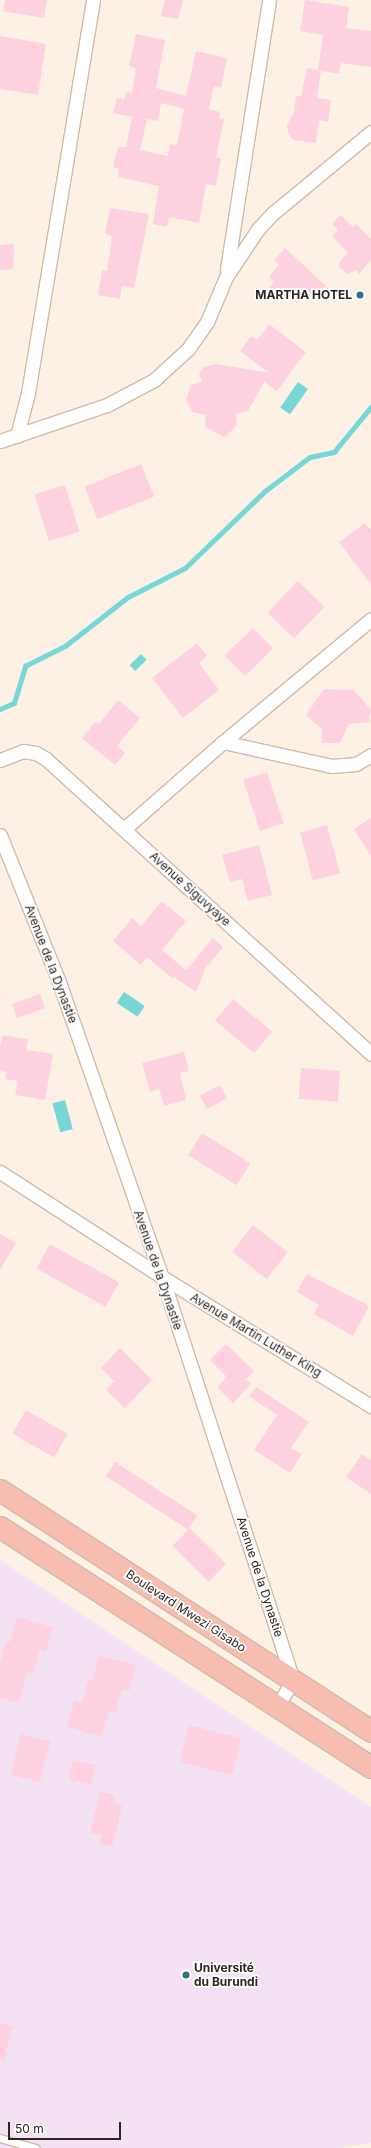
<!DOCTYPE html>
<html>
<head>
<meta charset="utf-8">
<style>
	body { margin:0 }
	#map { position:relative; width:371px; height:2148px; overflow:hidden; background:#fdf0e5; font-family:Inter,sans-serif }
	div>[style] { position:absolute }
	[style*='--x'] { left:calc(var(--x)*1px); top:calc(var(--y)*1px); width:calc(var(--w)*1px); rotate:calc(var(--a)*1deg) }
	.education>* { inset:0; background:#f4e2f4 }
	.water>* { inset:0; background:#77d6d6; transform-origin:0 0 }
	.stream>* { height:4.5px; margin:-2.25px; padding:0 2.25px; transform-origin:2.25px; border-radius:2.25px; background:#77d6d6 }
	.building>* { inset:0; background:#fed1e1; transform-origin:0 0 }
	.roads { filter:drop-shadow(1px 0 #d0bbaa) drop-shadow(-1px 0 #d0bbaa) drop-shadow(0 1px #d0bbaa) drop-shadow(0 -1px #d0bbaa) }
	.service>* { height:7px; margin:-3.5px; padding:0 3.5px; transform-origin:3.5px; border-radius:3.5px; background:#fff }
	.minor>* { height:13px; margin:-6.5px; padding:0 6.5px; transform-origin:6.5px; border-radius:6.5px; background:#fff }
	.primary>* { height:21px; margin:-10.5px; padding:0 10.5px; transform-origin:10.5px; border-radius:10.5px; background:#f7bdb0 }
	.dots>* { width:11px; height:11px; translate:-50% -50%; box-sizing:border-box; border:2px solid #fff; border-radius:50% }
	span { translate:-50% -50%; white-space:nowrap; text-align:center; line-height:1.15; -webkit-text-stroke:3.5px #fff; paint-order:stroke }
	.poi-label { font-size:12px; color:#2d251f; font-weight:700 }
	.right { translate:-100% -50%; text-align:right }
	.left { translate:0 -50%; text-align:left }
	.street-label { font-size:12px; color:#2d251f }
	.scale { position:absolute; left:8px; top:2122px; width:113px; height:18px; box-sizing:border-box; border:2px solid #2d251f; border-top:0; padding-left:5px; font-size:12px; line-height:14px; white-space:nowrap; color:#2d251f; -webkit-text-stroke:3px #fff; paint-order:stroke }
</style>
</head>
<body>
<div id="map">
	<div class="education">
		<div style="clip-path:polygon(0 1560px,371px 1807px,371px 2143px,339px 2148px,0 2148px)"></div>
	</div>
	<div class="water">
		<div style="left:298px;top:382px;width:12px;height:31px;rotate:35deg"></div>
		<div style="left:141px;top:654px;width:8px;height:16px;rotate:45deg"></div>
		<div style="left:124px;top:992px;width:25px;height:13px;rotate:34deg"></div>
		<div style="left:65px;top:1100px;width:30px;height:13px;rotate:75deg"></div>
	</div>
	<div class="stream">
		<div style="--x:0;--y:709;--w:15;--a:-23"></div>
		<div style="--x:14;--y:703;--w:39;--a:-73"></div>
		<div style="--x:25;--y:666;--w:45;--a:-26.6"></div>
		<div style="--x:65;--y:646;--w:80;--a:-37.9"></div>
		<div style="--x:128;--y:597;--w:64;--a:-27"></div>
		<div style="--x:185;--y:568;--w:111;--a:-43.9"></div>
		<div style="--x:265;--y:491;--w:56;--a:-37.1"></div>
		<div style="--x:310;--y:457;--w:25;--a:-12"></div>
		<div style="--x:334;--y:452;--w:58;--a:-50.6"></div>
	</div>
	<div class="building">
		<div style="clip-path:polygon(5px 0,47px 0,44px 18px,3px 11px)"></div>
		<div style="clip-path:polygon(165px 0,183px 0,178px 19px,161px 16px)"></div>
		<div style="clip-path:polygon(305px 0,349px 7px,346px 28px,371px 31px,371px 67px,341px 63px,339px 74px,318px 70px,323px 35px,300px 31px)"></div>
		<div style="clip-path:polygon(evenodd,136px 34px,165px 40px,156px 88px,186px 96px,196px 51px,227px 58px,221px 88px,214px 86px,209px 109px,220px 112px,219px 118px,224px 119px,216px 158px,221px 158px,216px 186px,206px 184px,199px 223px,169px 217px,167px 227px,153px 224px,159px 186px,118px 177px,119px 169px,113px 167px,118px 147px,126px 147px,132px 117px,113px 113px,117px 98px,124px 100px,126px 92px,132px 93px,136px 68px,129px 66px,136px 34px,161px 103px,184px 109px,177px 145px,170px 144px,168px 156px,140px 150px,147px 119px,158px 121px,161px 103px)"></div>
		<div style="clip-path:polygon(0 36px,46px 44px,38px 95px,0 89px)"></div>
		<div style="clip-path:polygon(307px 68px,321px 71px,317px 98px,331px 100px,328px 122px,319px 120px,316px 143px,293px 140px,288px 133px,287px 125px,294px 112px,296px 96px,301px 96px)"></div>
		<div style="clip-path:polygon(110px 208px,149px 214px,134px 288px,122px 286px,120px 299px,98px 295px,102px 270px,107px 271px,112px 236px,105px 234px)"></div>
		<div style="clip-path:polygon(341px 215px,353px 227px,356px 224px,371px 239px,371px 260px,359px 274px,356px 270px,348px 274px,339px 267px,340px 261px,348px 253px,332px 236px,338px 230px,332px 223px)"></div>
		<div style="clip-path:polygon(14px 244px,13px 269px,0 270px,0 245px)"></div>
		<div style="clip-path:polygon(285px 248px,326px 286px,315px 298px,308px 291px,297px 303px,289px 296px,284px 302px,269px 288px,274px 282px,269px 277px,279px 265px,274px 260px)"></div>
		<div style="clip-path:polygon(269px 324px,306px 352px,277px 391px,264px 382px,248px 411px,236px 414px,237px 425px,225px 437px,205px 427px,206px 415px,192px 412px,186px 400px,191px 385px,202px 382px,199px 374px,204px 367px,217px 364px,269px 373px,240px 351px,251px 336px,257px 340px)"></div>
		<div style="left:141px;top:464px;width:35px;height:61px;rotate:68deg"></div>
		<div style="left:65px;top:485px;width:49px;height:32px;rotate:73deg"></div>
		<div style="clip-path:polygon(365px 523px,371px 530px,371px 585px,339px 542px)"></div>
		<div style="left:298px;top:581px;width:37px;height:44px;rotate:44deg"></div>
		<div style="left:253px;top:628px;width:29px;height:39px;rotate:46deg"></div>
		<div style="clip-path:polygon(197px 643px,207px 656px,199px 663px,219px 690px,183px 718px,152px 678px)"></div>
		<div style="clip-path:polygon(324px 689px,354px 690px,371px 710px,369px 722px,349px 724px,340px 743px,322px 743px,322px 729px,306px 715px)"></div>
		<div style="clip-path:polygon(118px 700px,140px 718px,117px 746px,125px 753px,115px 765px,82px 738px,95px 722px,99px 724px)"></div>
		<div style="left:267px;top:772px;width:54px;height:25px;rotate:72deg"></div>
		<div style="clip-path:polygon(371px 818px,371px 856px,354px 829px)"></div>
		<div style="left:327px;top:825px;width:50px;height:28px;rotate:75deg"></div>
		<div style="clip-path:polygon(259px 845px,272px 895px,248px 901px,242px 879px,230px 882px,222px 855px)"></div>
		<div style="clip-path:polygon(162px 901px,186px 921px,162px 950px,186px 970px,213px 938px,223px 947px,205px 969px,196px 992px,174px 977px,173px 979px,147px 957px,141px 965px,113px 941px,132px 918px,141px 926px)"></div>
		<div style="left:40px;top:994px;width:15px;height:30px;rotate:70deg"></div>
		<div style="left:233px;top:999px;width:51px;height:28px;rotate:40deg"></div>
		<div style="clip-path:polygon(3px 1035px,28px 1039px,26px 1050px,53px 1054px,45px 1100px,15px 1095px,18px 1081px,5px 1079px,6px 1072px,0 1071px,0 1046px)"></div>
		<div style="clip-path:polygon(184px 1052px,189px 1071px,180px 1073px,186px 1100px,164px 1106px,159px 1089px,150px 1092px,142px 1063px)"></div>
		<div style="left:301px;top:1068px;width:39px;height:31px;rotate:4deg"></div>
		<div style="left:220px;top:1085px;width:15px;height:23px;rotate:62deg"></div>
		<div style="left:202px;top:1133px;width:57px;height:26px;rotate:32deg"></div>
		<div style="left:253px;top:1225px;width:44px;height:34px;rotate:38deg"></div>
		<div style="clip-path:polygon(0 1234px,16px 1243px,0 1270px)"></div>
		<div style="left:50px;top:1244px;width:79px;height:28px;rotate:29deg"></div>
		<div style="clip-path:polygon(307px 1274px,369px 1306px,353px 1336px,314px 1314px,319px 1305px,297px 1292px)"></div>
		<div style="clip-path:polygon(226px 1344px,254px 1371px,246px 1379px,251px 1384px,233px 1403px,217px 1387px,227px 1377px,210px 1360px)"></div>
		<div style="clip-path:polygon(120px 1348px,152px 1380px,125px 1408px,106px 1390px,114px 1381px,101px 1368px)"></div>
		<div style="clip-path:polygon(256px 1387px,309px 1422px,291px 1448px,302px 1454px,290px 1473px,254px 1450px,277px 1415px,249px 1396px)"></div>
		<div style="left:26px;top:1410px;width:48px;height:27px;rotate:30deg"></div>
		<div style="clip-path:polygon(362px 1454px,371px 1460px,371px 1494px,346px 1477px)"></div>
		<div style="left:115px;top:1462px;width:98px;height:17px;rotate:33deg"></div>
		<div style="left:190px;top:1528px;width:51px;height:25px;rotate:45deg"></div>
		<div style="clip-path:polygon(17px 1617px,53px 1627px,46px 1652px,40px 1650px,33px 1674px,27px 1672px,19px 1703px,0 1698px,0 1662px,6px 1641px,10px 1642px)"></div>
		<div style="clip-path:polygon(99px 1656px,136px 1665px,129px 1691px,122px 1689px,116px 1713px,109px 1711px,102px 1737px,67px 1727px,74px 1701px,82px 1703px,88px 1680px,92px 1681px)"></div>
		<div style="left:189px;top:1725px;width:54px;height:38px;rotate:14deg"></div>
		<div style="left:21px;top:1734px;width:30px;height:42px;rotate:14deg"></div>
		<div style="left:73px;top:1760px;width:23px;height:20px;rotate:13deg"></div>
		<div style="clip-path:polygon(100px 1791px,115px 1795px,113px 1803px,122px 1806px,112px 1847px,99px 1844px,102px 1835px,90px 1833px)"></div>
		<div style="clip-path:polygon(0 2023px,13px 2026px,4px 2061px,0 2060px)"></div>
	</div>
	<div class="roads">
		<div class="service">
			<div style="--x:0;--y:2138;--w:37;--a:16"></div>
		</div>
		<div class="minor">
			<div style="--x:227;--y:269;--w:272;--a:-81.1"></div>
			<div style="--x:17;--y:436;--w:44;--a:-75.7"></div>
			<div style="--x:28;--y:393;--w:398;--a:-80.6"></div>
			<div style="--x:0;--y:441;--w:113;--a:-18.6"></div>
			<div style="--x:107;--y:405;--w:53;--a:-28"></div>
			<div style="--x:154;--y:380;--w:46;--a:-42.4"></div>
			<div style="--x:188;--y:349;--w:33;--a:-55"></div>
			<div style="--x:207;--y:322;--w:49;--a:-67.1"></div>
			<div style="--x:226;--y:277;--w:58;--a:-56.3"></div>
			<div style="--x:258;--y:229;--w:22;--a:-47"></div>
			<div style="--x:273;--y:213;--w:127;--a:-39.6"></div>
			<div style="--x:223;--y:742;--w:112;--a:12.4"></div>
			<div style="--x:332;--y:766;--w:24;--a:-5"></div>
			<div style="--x:356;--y:764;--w:17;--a:-31"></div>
			<div style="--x:0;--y:760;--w:25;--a:-21"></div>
			<div style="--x:23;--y:751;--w:13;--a:9"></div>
			<div style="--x:36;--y:753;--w:12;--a:31"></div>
			<div style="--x:46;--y:759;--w:439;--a:42.2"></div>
			<div style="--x:124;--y:829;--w:132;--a:-41.3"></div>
			<div style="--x:223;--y:742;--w:192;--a:-39.7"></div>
			<div style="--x:0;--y:835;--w:155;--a:68.1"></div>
			<div style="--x:58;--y:979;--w:316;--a:70.8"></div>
			<div style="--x:162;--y:1277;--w:425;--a:72"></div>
			<div style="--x:293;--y:1681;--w:30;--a:123"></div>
			<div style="--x:0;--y:1172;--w:193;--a:32.9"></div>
			<div style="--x:162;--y:1277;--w:246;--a:31.7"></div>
		</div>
		<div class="primary">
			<div style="--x:0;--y:1490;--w:442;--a:33"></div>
			<div style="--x:0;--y:1527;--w:442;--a:32.9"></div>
		</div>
	</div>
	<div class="dots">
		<div style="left:360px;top:295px;background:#2e7382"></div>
		<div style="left:186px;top:1975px;background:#2e7382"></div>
	</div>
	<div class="poi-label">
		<span class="right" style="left:352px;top:295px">MARTHA HOTEL</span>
		<span class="left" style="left:194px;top:1975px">Université<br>du Burundi</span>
	</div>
	<div class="street-label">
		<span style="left:190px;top:889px;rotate:42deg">Avenue Siguvyaye</span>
		<span style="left:51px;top:964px;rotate:69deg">Avenue de la Dynastie</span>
		<span style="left:158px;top:1270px;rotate:71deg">Avenue de la Dynastie</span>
		<span style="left:256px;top:1335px;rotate:31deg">Avenue Martin Luther King</span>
		<span style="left:260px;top:1577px;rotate:72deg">Avenue de la Dynastie</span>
		<span style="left:186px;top:1611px;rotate:33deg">Boulevard Mwezi Gisabo</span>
	</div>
	<div class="scale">50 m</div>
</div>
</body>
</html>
